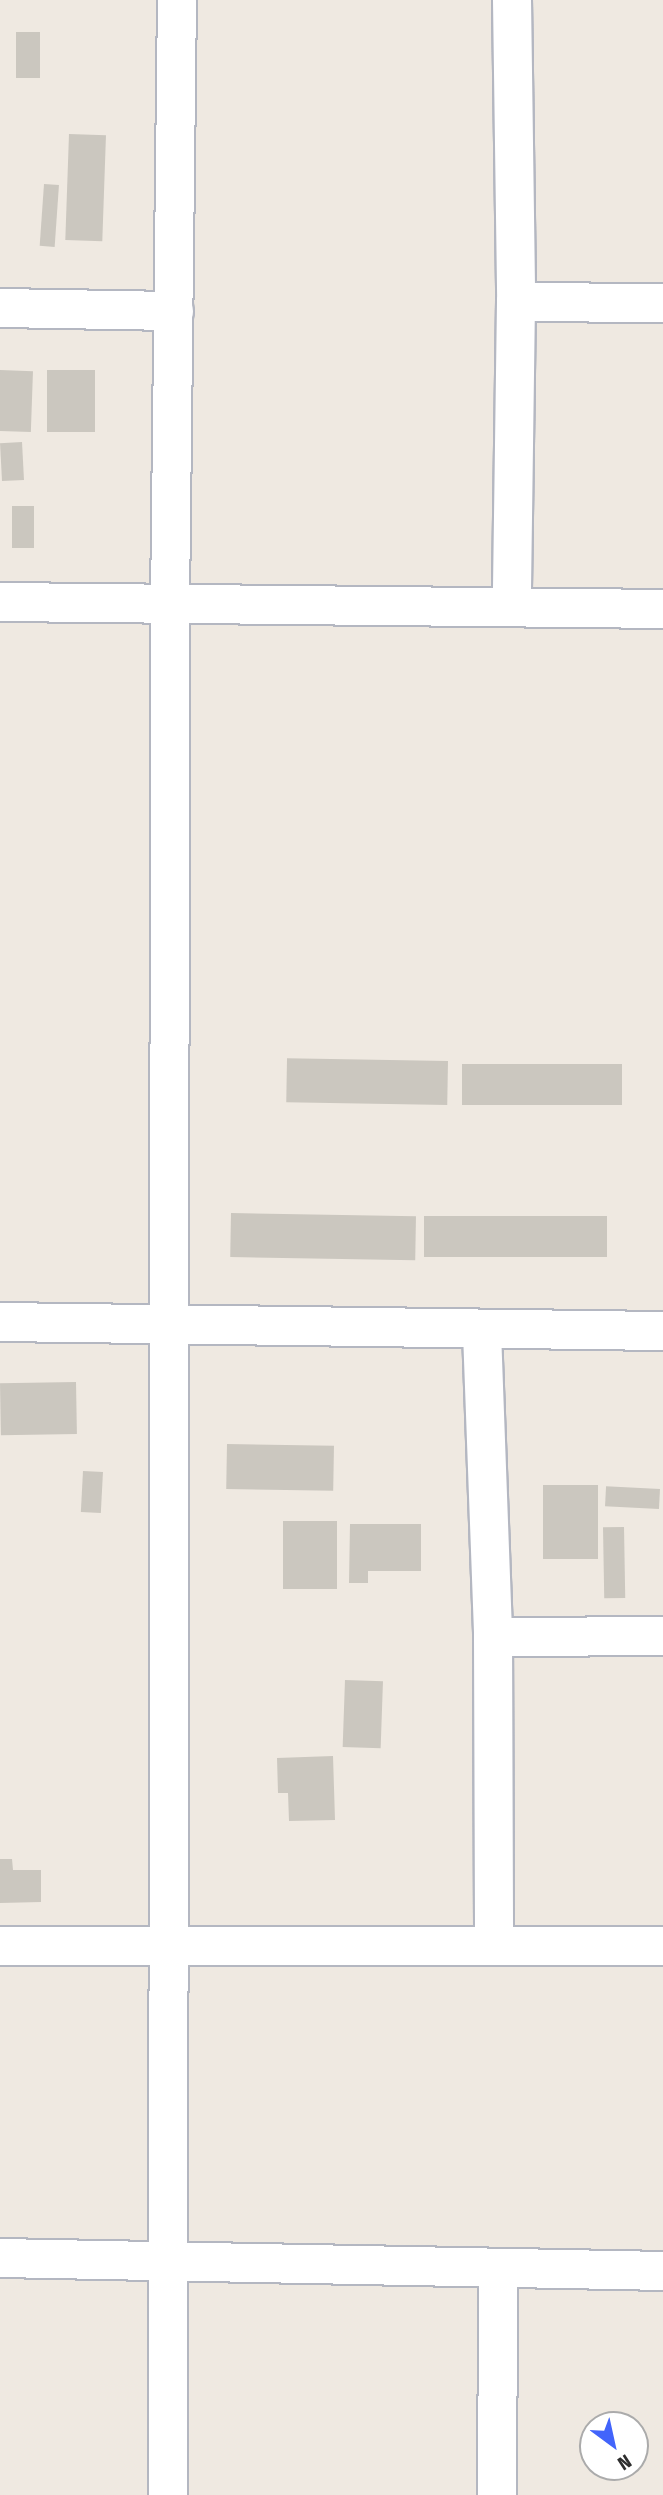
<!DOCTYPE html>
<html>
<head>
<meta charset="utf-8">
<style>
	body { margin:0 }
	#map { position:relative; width:663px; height:2495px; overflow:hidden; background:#efe9e1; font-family:"Fira Sans Condensed",sans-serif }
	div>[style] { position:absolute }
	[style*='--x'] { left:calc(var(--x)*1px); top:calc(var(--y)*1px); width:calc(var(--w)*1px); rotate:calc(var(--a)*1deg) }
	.building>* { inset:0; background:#cbc7bf; transform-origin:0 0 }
	.roads { filter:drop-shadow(2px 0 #b4b7c1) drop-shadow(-2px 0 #b4b7c1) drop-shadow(0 2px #b4b7c1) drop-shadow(0 -2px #b4b7c1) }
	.minor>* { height:38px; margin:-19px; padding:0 19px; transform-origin:19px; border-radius:19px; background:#fff }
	span { translate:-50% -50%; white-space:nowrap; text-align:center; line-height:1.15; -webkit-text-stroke:5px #fff; paint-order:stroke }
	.north { position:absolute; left:579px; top:2411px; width:70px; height:70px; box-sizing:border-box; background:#fff; border:2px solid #ababab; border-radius:50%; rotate:147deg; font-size:19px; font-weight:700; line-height:28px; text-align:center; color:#2e2e2e }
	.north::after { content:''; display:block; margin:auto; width:24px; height:32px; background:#4264fb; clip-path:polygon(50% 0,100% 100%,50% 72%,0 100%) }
</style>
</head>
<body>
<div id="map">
	<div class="building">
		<div style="left:16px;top:32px;width:24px;height:46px"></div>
		<div style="left:69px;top:134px;width:37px;height:106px;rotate:2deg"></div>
		<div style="left:44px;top:184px;width:15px;height:62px;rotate:4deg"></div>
		<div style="left:0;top:370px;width:33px;height:61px;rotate:2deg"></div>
		<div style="left:47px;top:370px;width:48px;height:62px"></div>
		<div style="left:22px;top:442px;width:38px;height:22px;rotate:87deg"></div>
		<div style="left:12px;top:506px;width:22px;height:42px"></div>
		<div style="left:448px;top:1061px;width:44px;height:161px;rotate:91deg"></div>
		<div style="left:462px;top:1064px;width:160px;height:41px"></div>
		<div style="left:231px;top:1213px;width:185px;height:44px;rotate:1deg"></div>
		<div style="left:424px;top:1216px;width:183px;height:41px"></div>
		<div style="left:76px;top:1382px;width:52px;height:76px;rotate:89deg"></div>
		<div style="left:227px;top:1444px;width:107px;height:45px;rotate:1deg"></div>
		<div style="left:83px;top:1471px;width:20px;height:41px;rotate:3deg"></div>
		<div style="left:543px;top:1485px;width:55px;height:74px"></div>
		<div style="left:660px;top:1489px;width:20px;height:54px;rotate:93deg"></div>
		<div style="left:283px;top:1521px;width:54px;height:68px"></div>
		<div style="clip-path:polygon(350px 1524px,421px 1524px,421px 1571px,368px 1571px,368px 1583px,349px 1583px)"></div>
		<div style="left:624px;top:1527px;width:71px;height:21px;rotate:89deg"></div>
		<div style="left:345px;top:1680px;width:38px;height:67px;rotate:2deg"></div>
		<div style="clip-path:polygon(333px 1756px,335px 1820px,289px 1821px,288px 1793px,278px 1793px,277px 1758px)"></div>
		<div style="clip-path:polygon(0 1859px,12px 1859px,13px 1870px,41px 1870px,41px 1902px,0 1903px)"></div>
	</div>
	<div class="roads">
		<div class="minor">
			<div style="--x:512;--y:0;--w:302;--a:89.2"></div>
			<div style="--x:516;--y:302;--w:303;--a:90.8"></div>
			<div style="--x:516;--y:302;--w:147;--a:0.4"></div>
			<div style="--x:0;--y:308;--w:174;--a:1"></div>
			<div style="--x:0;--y:602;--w:663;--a:0.6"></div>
			<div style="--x:0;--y:1322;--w:663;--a:0.78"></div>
			<div style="--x:482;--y:1332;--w:305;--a:87.9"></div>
			<div style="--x:493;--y:1637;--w:307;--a:89.8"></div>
			<div style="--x:493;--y:1637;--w:170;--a:-0.3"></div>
			<div style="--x:0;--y:1946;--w:663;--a:0"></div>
			<div style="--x:0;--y:2258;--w:663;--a:1.12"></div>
			<div style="--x:168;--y:2495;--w:1891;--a:-89.94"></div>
			<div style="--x:170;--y:604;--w:604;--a:-89.34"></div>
			<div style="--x:497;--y:2495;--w:225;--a:-89.7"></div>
		</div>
	</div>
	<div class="north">N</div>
</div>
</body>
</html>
